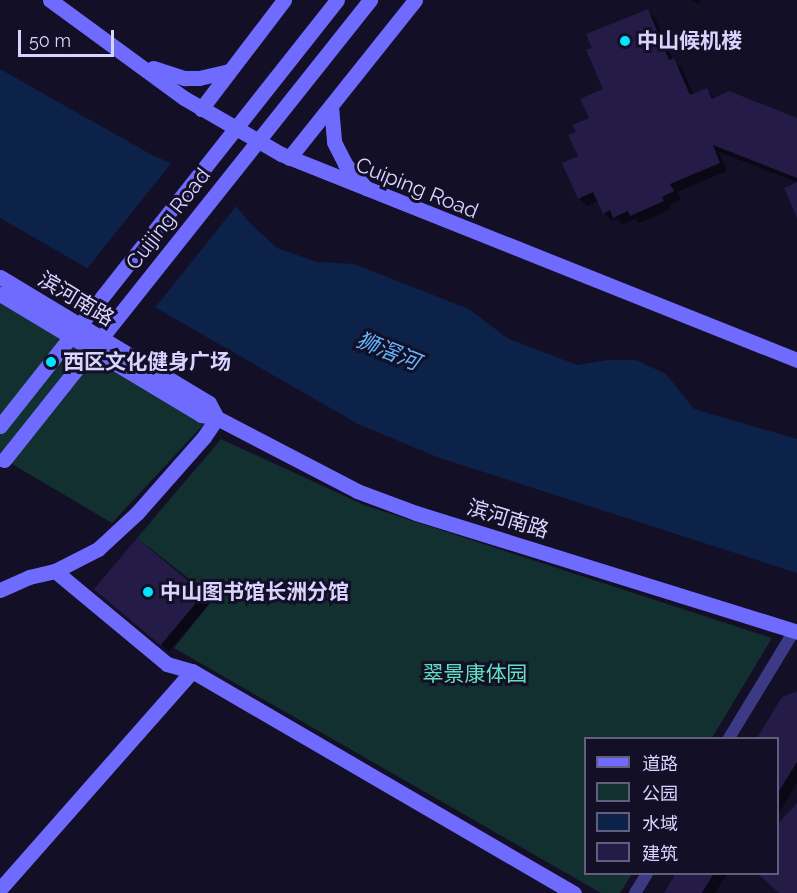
<!DOCTYPE html>
<html>
<head>
<meta charset="utf-8">
<style>
	body { margin:0 }
	#map { position:relative; width:797px; height:893px; overflow:hidden; background:#130f26; font-family:Raleway,"Noto Sans SC",sans-serif }
	div>[style] { position:absolute }
	[style*='--x'] { left:calc(var(--x)*1px); top:calc(var(--y)*1px); width:calc(var(--w)*1px); rotate:calc(var(--a)*1deg) }
	.green>* { inset:0; background:#12302f }
	.water>* { inset:0; background:#0c2248 }
	.pier>* { inset:0; background:#130f26 }
	.shadow>* { inset:0; background:#0007 }
	.building>* { inset:0; background:#241b47; transform-origin:0 0 }
	.street>* { height:12px; margin:-6px; padding:0 6px; transform-origin:6px; border-radius:6px; background:#3d3a85 }
	.secondary>* { height:15px; margin:-7.5px; padding:0 7.5px; transform-origin:7.5px; border-radius:7.5px; background:#6f6bff }
	.secondary-bridge>* { height:15px; margin:-7.5px; padding:0 7.5px; transform-origin:7.5px; border-radius:7.5px; background:#6f6bff }
	.dots>* { width:16px; height:16px; translate:-50% -50%; box-sizing:border-box; border:3px solid #130f26; border-radius:50% }
	span { translate:-50% -50%; white-space:nowrap; text-align:center; line-height:1.15; -webkit-text-stroke:6px #130f26; paint-order:stroke }
	.poi-label { font-size:21px; color:#d9d4ff; font-weight:700 }
	.left { translate:0 -50%; text-align:left }
	.street-label { font-size:21px; color:#d9d4ff }
	.park-label { font-size:21px; color:#5fe0c0 }
	.water-label { font-size:22px; color:#62b6ff; font-style:italic }
	.legend { position:absolute; left:584px; top:737px; width:195px; height:138px; box-sizing:border-box; background:#130f26; border:2px solid #625e7d; margin:0; padding:8px 10px; list-style:none; font-size:18px; color:#d9d4ff }
	.legend li { display:flex; align-items:center; gap:12px; height:30px }
	.legend b { width:30px; border:2px solid #625e7d }
	.scale { position:absolute; left:18px; top:30px; width:96px; height:27px; box-sizing:border-box; border:3px solid #d9d4ff; border-top:0; padding-left:8px; font-size:18px; line-height:21px; white-space:nowrap; color:#d9d4ff; -webkit-text-stroke:4px #130f26; paint-order:stroke }
</style>
</head>
<body>
<div id="map">
	<div class="green">
		<div style="clip-path:polygon(0 301px,204px 424px,112px 523px,0 457px)"></div>
		<div style="clip-path:polygon(221px 439px,364px 505px,772px 638px,712px 738px,586px 738px,586px 874px,632px 874px,620px 893px,601px 893px,174px 648px,214px 598px,137px 538px)"></div>
	</div>
	<div class="water">
		<div style="clip-path:polygon(0 69px,152px 155px,217px 183px,250px 223px,277px 248px,317px 262px,354px 264px,469px 309px,507px 338px,577px 365px,607px 360px,636px 360px,666px 374px,694px 409px,797px 439px,797px 573px,437px 457px,358px 424px,0 218px)"></div>
	</div>
	<div class="pier">
		<div style="clip-path:polygon(173px 161px,219px 180px,238px 204px,154px 309px,86px 270px)"></div>
	</div>
	<div class="shadow">
		<div style="clip-path:polygon(690px 0,701px 0,699px 4px)"></div>
		<div style="clip-path:polygon(647px 10px,655px 18px,673px 60px,682px 68px,694px 96px,707px 90px,715px 99px,797px 119px,797px 182px,719px 152px,727px 171px,677px 192px,681px 199px,669px 205px,671px 209px,639px 223px,635px 219px,623px 225px,617px 219px,612px 221px,604px 213px,599px 201px,587px 206px,579px 198px,578px 132px,591px 118px)"></div>
		<div style="clip-path:polygon(137px 540px,210px 603px,169px 651px,104px 597px)"></div>
		<div style="clip-path:polygon(797px 692px,797px 783px,778px 815px,778px 738px,759px 738px,783px 698px)"></div>
		<div style="clip-path:polygon(677px 874px,727px 874px,715px 893px,665px 893px)"></div>
	</div>
	<div class="building">
		<div style="clip-path:polygon(648px 9px,669px 60px,674px 58px,690px 95px,707px 88px,712px 99px,729px 91px,797px 118px,797px 178px,713px 145px,720px 163px,670px 184px,674px 191px,662px 197px,664px 201px,630px 216px,628px 211px,613px 218px,610px 210px,603px 214px,593px 192px,578px 199px,562px 163px,578px 156px,568px 135px,576px 132px,572px 125px,589px 118px,580px 99px,603px 89px,586px 50px,592px 48px,586px 34px)"></div>
		<div style="clip-path:polygon(797px 182px,797px 218px,784px 188px)"></div>
		<div style="left:137px;top:538px;width:87px;height:67px;rotate:40deg"></div>
		<div style="clip-path:polygon(797px 691px,797px 762px,777px 794px,777px 738px,757px 738px,782px 697px)"></div>
		<div style="clip-path:polygon(797px 803px,797px 893px,779px 893px,757px 873px,777px 873px,777px 825px)"></div>
		<div style="clip-path:polygon(676px 873px,714px 873px,702px 893px,664px 893px)"></div>
	</div>
	<div class="street">
		<div style="--x:729;--y:738;--w:125;--a:-58.7"></div>
		<div style="--x:635;--y:893;--w:22;--a:-58"></div>
	</div>
	<div class="secondary">
		<div style="--x:50;--y:0;--w:166;--a:36.2"></div>
		<div style="--x:184;--y:98;--w:112;--a:30"></div>
		<div style="--x:281;--y:154;--w:556;--a:21.76"></div>
		<div style="--x:153;--y:68;--w:33;--a:18"></div>
		<div style="--x:184;--y:78;--w:15;--a:0"></div>
		<div style="--x:199;--y:78;--w:31;--a:-13"></div>
		<div style="--x:331;--y:106;--w:36;--a:85"></div>
		<div style="--x:334;--y:142;--w:25;--a:63"></div>
		<div style="--x:345;--y:164;--w:32;--a:49"></div>
		<div style="--x:201;--y:109;--w:137;--a:-52.7"></div>
		<div style="--x:289;--y:158;--w:202;--a:-51.4"></div>
		<div style="--x:0;--y:277;--w:244;--a:31.1"></div>
		<div style="--x:209;--y:403;--w:17;--a:62"></div>
		<div style="--x:0;--y:294;--w:235;--a:31"></div>
		<div style="--x:201;--y:415;--w:16;--a:11"></div>
		<div style="--x:217;--y:418;--w:158;--a:27.5"></div>
		<div style="--x:357;--y:491;--w:63;--a:20.4"></div>
		<div style="--x:416;--y:513;--w:399;--a:17.3"></div>
		<div style="--x:55;--y:571;--w:146;--a:39.7"></div>
		<div style="--x:167;--y:664;--w:26;--a:16"></div>
		<div style="--x:192;--y:671;--w:442;--a:30.2"></div>
		<div style="--x:0;--y:590;--w:32;--a:-24"></div>
		<div style="--x:29;--y:577;--w:27;--a:-13"></div>
		<div style="--x:55;--y:571;--w:48;--a:-27.1"></div>
		<div style="--x:98;--y:549;--w:53;--a:-42.7"></div>
		<div style="--x:137;--y:513;--w:101;--a:-48.6"></div>
		<div style="--x:204;--y:437;--w:23;--a:-56"></div>
		<div style="--x:0;--y:889;--w:290;--a:-48.6"></div>
	</div>
	<div class="secondary-bridge">
		<div style="--x:0;--y:426;--w:543;--a:-51.65"></div>
		<div style="--x:4;--y:460;--w:588;--a:-51.49"></div>
	</div>
	<div class="dots">
		<div style="left:625px;top:41px;background:#00e5ff"></div>
		<div style="left:51px;top:362px;background:#00e5ff"></div>
		<div style="left:148px;top:592px;background:#00e5ff"></div>
	</div>
	<div class="poi-label">
		<span class="left" style="left:637px;top:41px">中山候机楼</span>
		<span class="left" style="left:63px;top:362px">西区文化健身广场</span>
		<span class="left" style="left:160px;top:592px">中山图书馆长洲分馆</span>
	</div>
	<div class="street-label">
		<span style="left:417px;top:188px;rotate:22deg">Cuiping Road</span>
		<span style="left:168px;top:219px;rotate:-52deg">Cuijing Road</span>
		<span style="left:76px;top:299px;rotate:31deg">滨河南路</span>
		<span style="left:508px;top:519px;rotate:17deg">滨河南路</span>
	</div>
	<div class="park-label">
		<span style="left:475px;top:674px">翠景康体园</span>
	</div>
	<div class="water-label">
		<span style="left:388px;top:351px;rotate:22deg">狮滘河</span>
	</div>
	<ul class="legend">
	<li><b style="height:8px;background:#6f6bff"></b>道路</li>
	<li><b style="height:16px;background:#12302f"></b>公园</li>
	<li><b style="height:16px;background:#0c2248"></b>水域</li>
	<li><b style="height:16px;background:#241b47"></b>建筑</li>
	</ul>
	<div class="scale">50 m</div>
</div>
</body>
</html>
